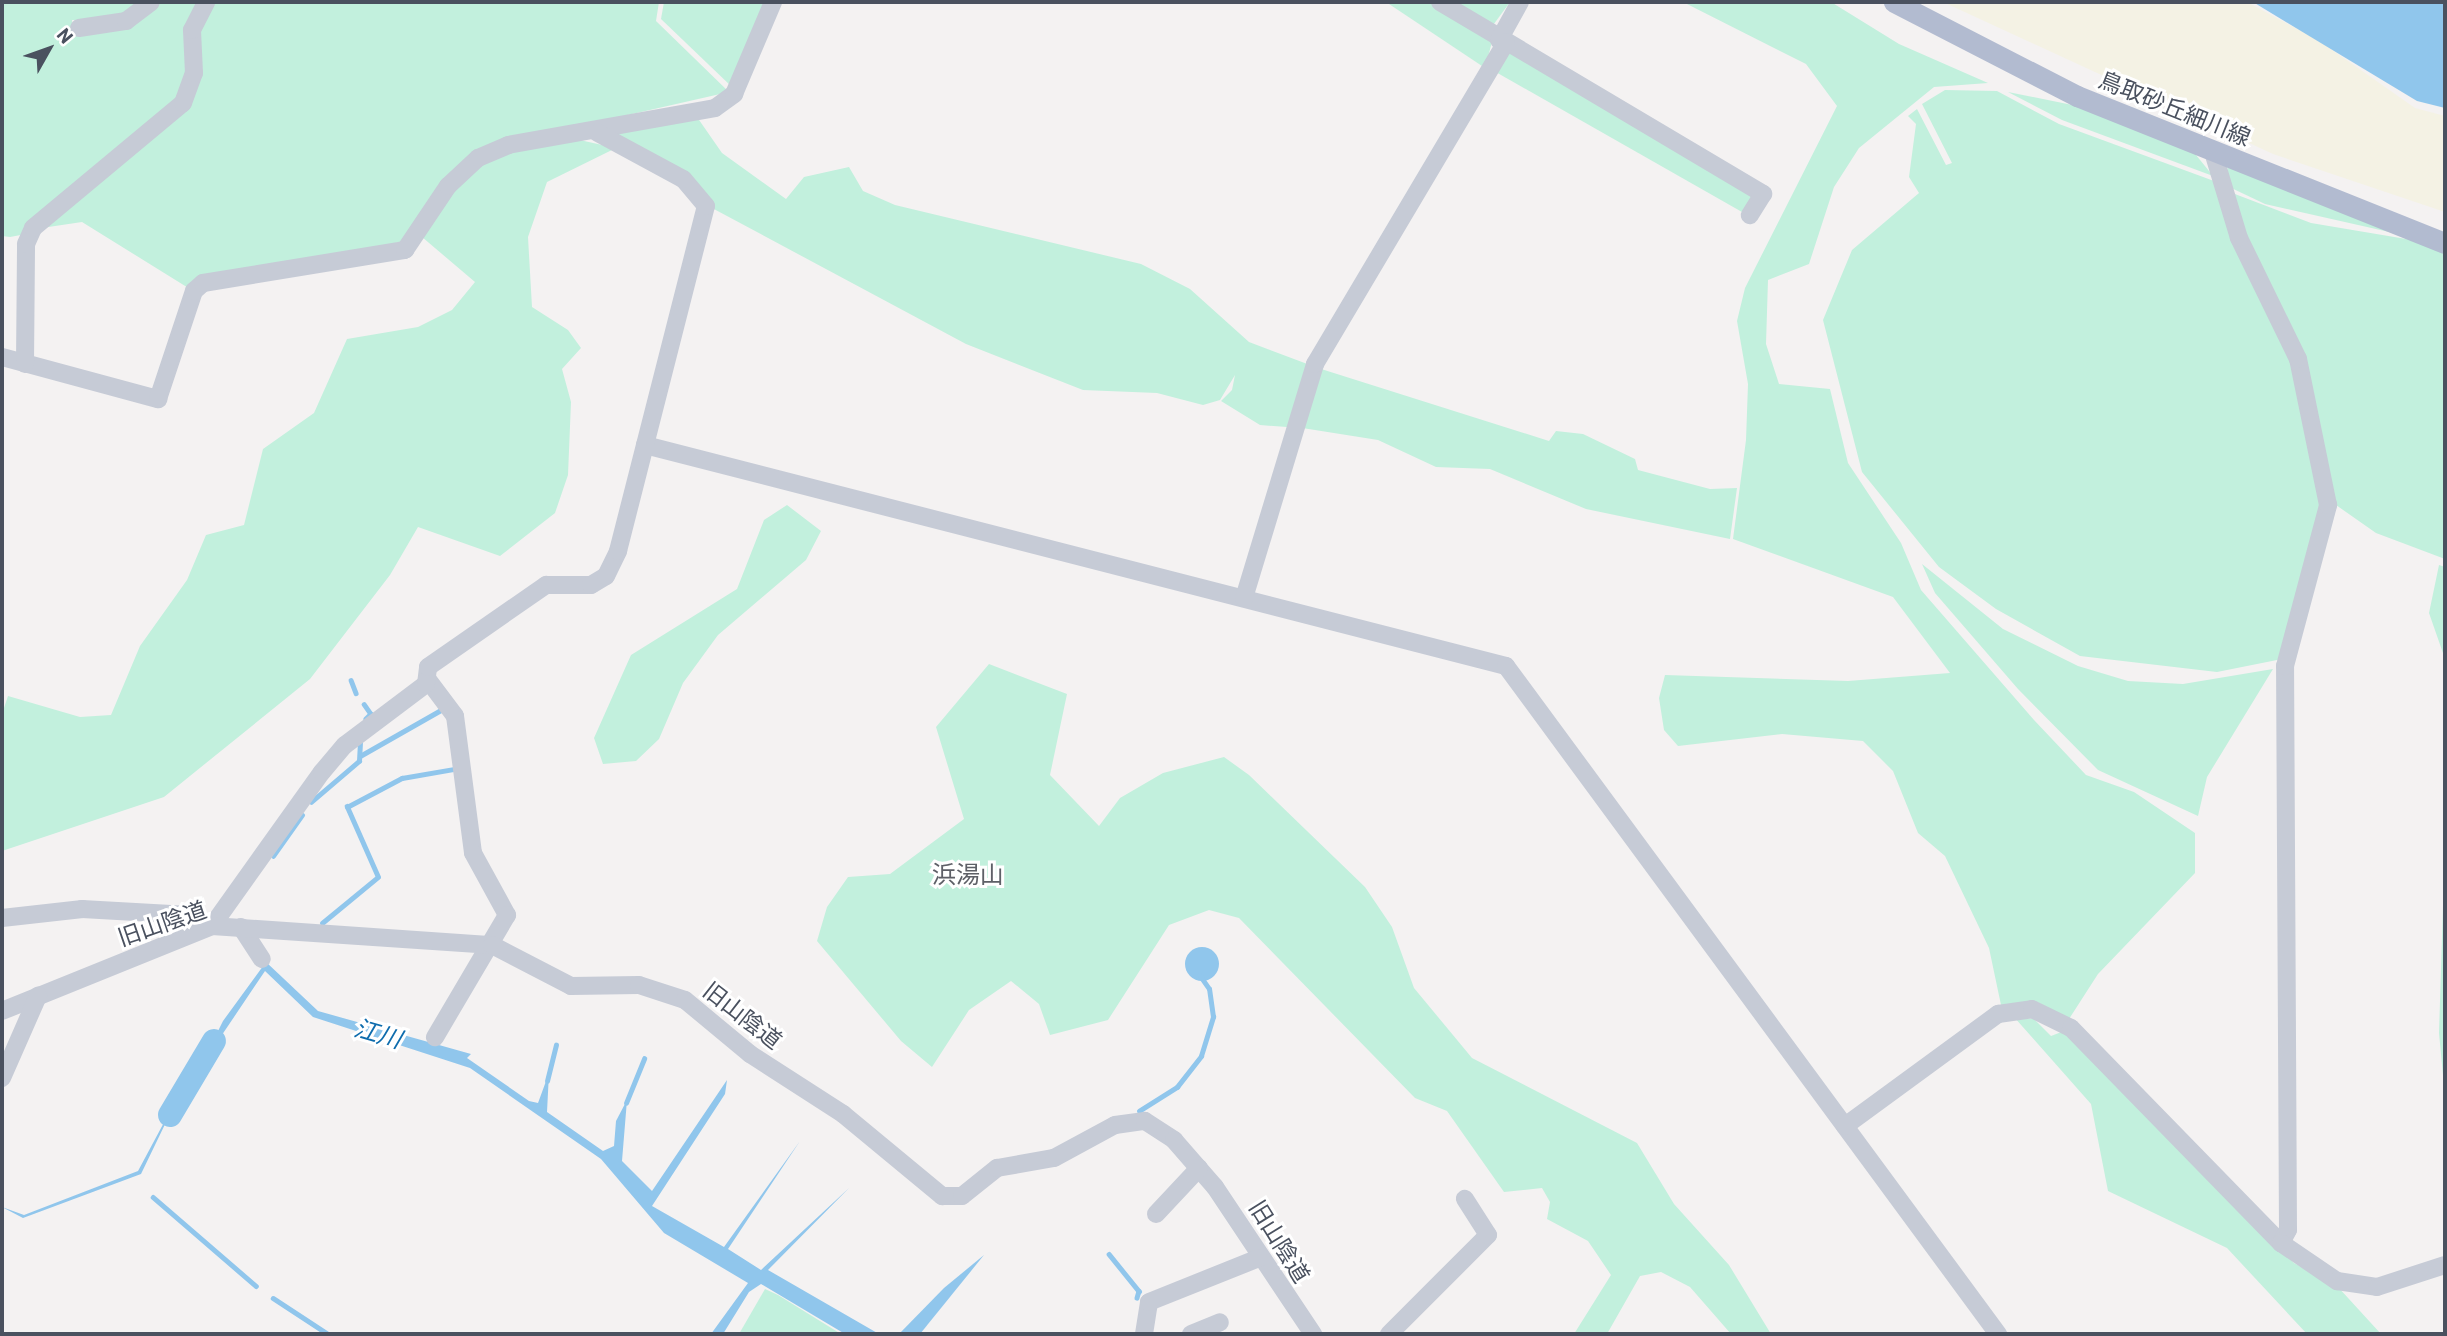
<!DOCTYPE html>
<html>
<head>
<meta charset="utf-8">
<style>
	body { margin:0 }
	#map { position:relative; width:2447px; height:1336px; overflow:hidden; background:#f4f2f2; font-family:Barlow,"Noto Sans JP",sans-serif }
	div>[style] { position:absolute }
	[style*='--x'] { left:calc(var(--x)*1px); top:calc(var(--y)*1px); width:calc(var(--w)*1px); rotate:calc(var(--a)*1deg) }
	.green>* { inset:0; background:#c2f0dd }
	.sand>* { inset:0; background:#f4f2e4 }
	.water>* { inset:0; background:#90c6ec }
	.round { border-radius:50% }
	.stream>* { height:4.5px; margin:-2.25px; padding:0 2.25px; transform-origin:2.25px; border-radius:2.25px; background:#90c6ec }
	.river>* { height:24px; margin:-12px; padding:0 12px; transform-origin:12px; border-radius:12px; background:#90c6ec }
	.minor>* { height:18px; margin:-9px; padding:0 9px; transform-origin:9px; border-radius:9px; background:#c6cbd6 }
	.major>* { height:21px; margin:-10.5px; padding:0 10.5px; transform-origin:10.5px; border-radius:10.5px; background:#b2bbd0 }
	span { translate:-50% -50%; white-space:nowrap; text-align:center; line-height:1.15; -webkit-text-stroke:6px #fff; paint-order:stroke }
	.street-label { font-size:23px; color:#4a515f }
	.neighbourhood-label { font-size:24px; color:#5e6067 }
	.water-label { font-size:24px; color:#0e6cad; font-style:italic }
	.frame { position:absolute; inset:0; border:4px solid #4a515f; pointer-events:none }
	.north { position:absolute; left:14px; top:14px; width:70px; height:70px; -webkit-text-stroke:5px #fff; paint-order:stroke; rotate:50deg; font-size:19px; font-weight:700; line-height:28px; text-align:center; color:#4a515f }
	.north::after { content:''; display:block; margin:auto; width:24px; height:32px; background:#4a515f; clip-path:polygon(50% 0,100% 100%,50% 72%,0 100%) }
</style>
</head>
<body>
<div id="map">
	<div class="green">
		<div style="clip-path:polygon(2px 2px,145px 2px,118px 20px,72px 20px,74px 34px,140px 21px,155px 2px,200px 2px,188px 31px,189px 77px,180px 100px,26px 234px,10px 237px,2px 236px)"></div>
		<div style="clip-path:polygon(211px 2px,659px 2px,656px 21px,729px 92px,492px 146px,409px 240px,190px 289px,82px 222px,35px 229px,178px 113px,195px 36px)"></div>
		<div style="clip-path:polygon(664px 2px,770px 2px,732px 87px,661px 19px)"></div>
		<div style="clip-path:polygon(1386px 2px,1433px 2px,1492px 42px,1485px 68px)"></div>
		<div style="clip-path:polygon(1447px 2px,1510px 2px,1491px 28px)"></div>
		<div style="clip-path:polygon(1683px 2px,1831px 2px,1899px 44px,1988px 83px,1934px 87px,1859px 148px,1834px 187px,1809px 264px,1768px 280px,1766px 344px,1779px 384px,1830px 389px,1848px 463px,1901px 543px,1921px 590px,2034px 720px,2086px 775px,2134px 792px,2195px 833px,2195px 873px,2098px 974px,2069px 1019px,2037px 1002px,2001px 1005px,1989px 948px,1945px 856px,1918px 833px,1893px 771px,1863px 741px,1782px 734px,1678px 746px,1664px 730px,1659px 698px,1665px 675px,1848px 681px,1950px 673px,1893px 597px,1733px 539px,1746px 440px,1748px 384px,1737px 321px,1745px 288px,1837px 106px,1806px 64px)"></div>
		<div style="clip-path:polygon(1509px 48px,1756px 198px,1742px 212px,1494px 71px)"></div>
		<div style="clip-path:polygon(1945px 90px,1997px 91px,2059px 124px,2214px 181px,2291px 348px,2321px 506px,2282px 659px,2217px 672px,2080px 656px,1996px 609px,1939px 567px,1862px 472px,1823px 320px,1852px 250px,1919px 193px,1909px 177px,1916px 124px,1908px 116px,1917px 109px,1946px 165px,1952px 163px,1922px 104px)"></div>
		<div style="clip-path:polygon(2008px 92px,2087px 108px,2192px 150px,2213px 176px,2062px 120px)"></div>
		<div style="clip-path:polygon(697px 117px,722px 153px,786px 199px,804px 177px,849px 167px,863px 191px,895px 205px,1141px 264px,1190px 289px,1249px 342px,1310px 365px,1287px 427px,1260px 425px,1221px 401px,1232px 390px,1235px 375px,1220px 400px,1203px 405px,1157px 393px,1083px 390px,966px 344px,712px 208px,608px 135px)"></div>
		<div style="clip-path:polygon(575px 139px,616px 148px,547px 182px,528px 237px,532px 307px,568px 330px,581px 348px,562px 369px,571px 402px,568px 475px,555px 513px,500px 556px,418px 527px,390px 575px,310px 679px,164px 797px,2px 851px,2px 714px,8px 696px,80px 717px,111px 715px,140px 646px,187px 580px,206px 535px,244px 525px,263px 449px,314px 413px,347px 339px,418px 327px,452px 310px,475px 282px,422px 237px,447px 193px,490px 156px)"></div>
		<div style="clip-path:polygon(2228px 165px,2407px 236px,2265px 204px,2225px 185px)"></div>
		<div style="clip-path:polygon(2227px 191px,2311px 223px,2418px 241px,2445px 253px,2445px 559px,2376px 533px,2336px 505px,2265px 279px)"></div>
		<div style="clip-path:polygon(1318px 368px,1549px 441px,1556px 431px,1583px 434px,1635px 459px,1638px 470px,1710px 489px,1737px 488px,1730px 539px,1586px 509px,1490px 469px,1436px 467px,1378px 440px,1296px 427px)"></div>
		<div style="clip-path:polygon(787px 505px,821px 531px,806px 560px,718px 635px,683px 683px,659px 739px,636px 761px,603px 764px,594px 738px,631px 655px,737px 589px,764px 520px)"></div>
		<div style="clip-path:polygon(1922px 564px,2003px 629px,2078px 666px,2128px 681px,2183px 684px,2273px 669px,2207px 777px,2198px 816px,2098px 770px,2018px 689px,1935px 593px)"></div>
		<div style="clip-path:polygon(2439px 565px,2445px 567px,2445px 707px,2444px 656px,2429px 613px)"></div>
		<div style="clip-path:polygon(989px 664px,1067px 694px,1050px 775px,1099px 826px,1120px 798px,1163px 773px,1224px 757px,1249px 775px,1365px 887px,1392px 927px,1414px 988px,1472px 1058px,1637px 1143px,1674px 1204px,1729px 1265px,1771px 1334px,1731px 1334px,1690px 1287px,1661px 1272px,1640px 1276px,1607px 1334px,1574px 1334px,1611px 1275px,1588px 1241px,1547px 1219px,1550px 1202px,1542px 1188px,1504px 1192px,1447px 1111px,1415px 1098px,1239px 918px,1209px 910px,1169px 925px,1108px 1020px,1050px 1035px,1039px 1004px,1011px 981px,969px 1010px,932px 1067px,901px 1041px,817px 941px,827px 907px,848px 877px,890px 874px,964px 819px,936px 727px)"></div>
		<div style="clip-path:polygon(2445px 841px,2445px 1097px,2439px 1033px)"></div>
		<div style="clip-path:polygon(2014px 1017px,2034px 1019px,2051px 1036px,2064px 1031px,2294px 1263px,2338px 1287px,2381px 1334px,2307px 1334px,2227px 1248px,2108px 1191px,2091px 1104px)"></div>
		<div style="clip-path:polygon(765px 1289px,778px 1295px,841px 1334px,739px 1334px)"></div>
	</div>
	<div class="sand">
		<div style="clip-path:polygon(1943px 2px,2247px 2px,2318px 40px,2415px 108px,2445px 116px,2445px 212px,2273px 154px)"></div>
	</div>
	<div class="water">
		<div style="clip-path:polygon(2253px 2px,2445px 2px,2445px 108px,2417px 101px)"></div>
		<div class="round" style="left:1185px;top:947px;width:34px;height:34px"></div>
		<div style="clip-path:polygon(266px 962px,318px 1011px,471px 1054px,467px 1058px,529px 1101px,538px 1103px,549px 1073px,547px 1112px,603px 1151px,614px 1146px,616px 1121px,627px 1100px,622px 1161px,652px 1191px,727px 1080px,725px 1094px,652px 1206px,724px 1247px,800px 1141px,728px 1249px,761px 1270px,849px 1188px,768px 1270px,879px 1334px,845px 1334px,761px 1284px,749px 1292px,723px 1334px,711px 1334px,748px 1283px,664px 1233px,601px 1159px,470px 1068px,313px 1017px,265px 971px,199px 1069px,223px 1021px)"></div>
		<div style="clip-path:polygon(183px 1087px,141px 1174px,23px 1218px,2px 1207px,24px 1215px,138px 1171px)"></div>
		<div style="clip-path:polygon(984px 1255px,920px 1334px,899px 1334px,944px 1288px)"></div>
	</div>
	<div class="stream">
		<div style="--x:351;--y:680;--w:14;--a:69"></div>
		<div style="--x:364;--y:704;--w:12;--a:55"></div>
		<div style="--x:371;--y:714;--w:7;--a:135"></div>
		<div style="--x:360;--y:756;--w:93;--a:-29.6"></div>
		<div style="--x:311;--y:802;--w:63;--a:-40.5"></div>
		<div style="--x:359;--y:761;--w:19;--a:-87"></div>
		<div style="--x:273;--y:856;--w:50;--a:-54.7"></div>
		<div style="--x:322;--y:923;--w:72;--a:-39.4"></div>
		<div style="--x:378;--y:877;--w:77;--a:-113.9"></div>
		<div style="--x:347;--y:807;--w:62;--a:-27.8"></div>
		<div style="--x:402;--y:778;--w:53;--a:-9.8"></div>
		<div style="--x:547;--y:1081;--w:37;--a:-76"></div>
		<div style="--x:626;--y:1103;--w:48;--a:-67.8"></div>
		<div style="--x:1139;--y:1111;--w:45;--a:-32.3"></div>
		<div style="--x:1177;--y:1087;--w:39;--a:-52"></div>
		<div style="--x:1201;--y:1056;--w:41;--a:-72.9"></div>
		<div style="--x:1213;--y:1017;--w:28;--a:-98"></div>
		<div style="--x:1209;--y:989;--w:16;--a:-125"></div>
		<div style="--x:153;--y:1197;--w:136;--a:40.8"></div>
		<div style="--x:1109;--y:1254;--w:48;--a:51"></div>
		<div style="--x:1139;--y:1291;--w:7;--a:106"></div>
		<div style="--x:273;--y:1298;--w:66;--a:33.2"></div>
	</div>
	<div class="river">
		<div style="--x:170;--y:1115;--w:86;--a:-59.3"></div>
	</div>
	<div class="minor">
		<div style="--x:1440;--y:2;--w:376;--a:30.7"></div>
		<div style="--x:1763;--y:194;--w:25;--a:122"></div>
		<div style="--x:79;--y:28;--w:48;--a:-8.5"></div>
		<div style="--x:126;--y:21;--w:31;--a:-37"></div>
		<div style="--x:1499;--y:40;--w:43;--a:-61.1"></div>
		<div style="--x:2;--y:357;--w:162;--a:15.1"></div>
		<div style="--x:158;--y:399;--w:114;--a:-71.6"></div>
		<div style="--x:194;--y:291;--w:12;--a:-42"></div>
		<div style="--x:203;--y:283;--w:205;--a:-9.3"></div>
		<div style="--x:405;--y:250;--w:77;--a:-56.1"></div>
		<div style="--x:448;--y:186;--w:41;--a:-43"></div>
		<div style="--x:478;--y:158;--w:33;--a:-23"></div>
		<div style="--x:508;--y:145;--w:210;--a:-10.1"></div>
		<div style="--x:715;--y:108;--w:24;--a:-36"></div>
		<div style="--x:734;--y:94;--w:100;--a:-67"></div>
		<div style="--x:25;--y:364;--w:120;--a:-89.5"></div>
		<div style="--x:26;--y:244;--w:17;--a:-66"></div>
		<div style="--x:33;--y:228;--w:195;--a:-39.8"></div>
		<div style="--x:183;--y:103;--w:32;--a:-70"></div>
		<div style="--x:194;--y:73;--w:43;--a:-92.7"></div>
		<div style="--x:192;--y:30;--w:31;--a:-63"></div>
		<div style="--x:645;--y:445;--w:889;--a:14.4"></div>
		<div style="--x:1506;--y:666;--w:830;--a:53.63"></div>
		<div style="--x:1244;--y:598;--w:245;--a:-73.1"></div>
		<div style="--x:1315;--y:364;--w:374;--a:-59.3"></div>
		<div style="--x:428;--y:680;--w:45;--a:53.1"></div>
		<div style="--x:455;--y:716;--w:138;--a:82.5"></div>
		<div style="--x:473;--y:853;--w:71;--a:61.3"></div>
		<div style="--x:507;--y:915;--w:142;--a:120.5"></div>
		<div style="--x:2;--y:918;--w:81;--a:-6.4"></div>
		<div style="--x:82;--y:909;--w:107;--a:3.2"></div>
		<div style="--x:189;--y:915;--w:25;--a:26"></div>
		<div style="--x:212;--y:926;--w:189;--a:-54.5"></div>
		<div style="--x:322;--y:772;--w:35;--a:-50"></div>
		<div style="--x:345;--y:745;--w:101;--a:-37"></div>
		<div style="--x:426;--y:684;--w:17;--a:-83"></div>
		<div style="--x:428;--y:667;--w:144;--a:-34.8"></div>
		<div style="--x:546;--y:585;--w:45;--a:0"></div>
		<div style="--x:591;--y:585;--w:17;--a:-31"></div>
		<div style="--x:606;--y:576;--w:28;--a:-64"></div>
		<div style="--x:618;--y:551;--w:356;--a:-75.7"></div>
		<div style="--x:706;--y:206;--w:35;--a:-130"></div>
		<div style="--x:683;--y:179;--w:97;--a:-151.6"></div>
		<div style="--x:241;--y:927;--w:38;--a:57"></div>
		<div style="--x:2;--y:1011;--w:227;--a:-22"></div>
		<div style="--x:212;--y:926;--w:281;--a:3.9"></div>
		<div style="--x:492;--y:945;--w:89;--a:27.4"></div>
		<div style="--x:571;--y:986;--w:68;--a:-0.8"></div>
		<div style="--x:639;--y:985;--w:48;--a:18.1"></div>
		<div style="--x:685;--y:1000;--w:85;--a:39.7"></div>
		<div style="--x:750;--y:1054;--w:111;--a:32.8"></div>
		<div style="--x:843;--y:1114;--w:129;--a:39.6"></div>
		<div style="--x:942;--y:1196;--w:20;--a:0"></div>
		<div style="--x:962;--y:1196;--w:45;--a:-38.7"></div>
		<div style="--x:997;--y:1168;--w:58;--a:-10"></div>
		<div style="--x:1054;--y:1158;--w:69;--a:-28.4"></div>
		<div style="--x:1115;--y:1125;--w:30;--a:-8"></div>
		<div style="--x:1145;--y:1121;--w:35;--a:33"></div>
		<div style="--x:1174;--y:1140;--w:62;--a:48.9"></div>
		<div style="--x:1215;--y:1187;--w:177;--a:56.3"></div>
		<div style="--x:2;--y:1078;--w:90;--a:-66.3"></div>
		<div style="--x:1845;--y:1126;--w:190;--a:-36.2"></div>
		<div style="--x:1998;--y:1014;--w:34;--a:-8"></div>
		<div style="--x:2032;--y:1009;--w:43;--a:26"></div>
		<div style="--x:2071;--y:1028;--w:301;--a:45.7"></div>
		<div style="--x:2281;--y:1243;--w:15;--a:-62"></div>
		<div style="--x:2288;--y:1230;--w:564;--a:-90.3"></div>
		<div style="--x:2285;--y:666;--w:167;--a:-75"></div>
		<div style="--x:2328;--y:505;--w:149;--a:-101.6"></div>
		<div style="--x:2298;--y:359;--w:135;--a:-116"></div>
		<div style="--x:2239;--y:238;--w:90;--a:-106.8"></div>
		<div style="--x:1156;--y:1214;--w:63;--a:-46.9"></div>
		<div style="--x:2281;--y:1243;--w:68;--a:34.2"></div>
		<div style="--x:2337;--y:1281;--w:40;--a:8.5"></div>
		<div style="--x:2377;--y:1287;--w:71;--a:-17.9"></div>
		<div style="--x:1144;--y:1334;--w:32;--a:-81"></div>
		<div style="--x:1149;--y:1302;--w:118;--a:-21.8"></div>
		<div style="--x:1191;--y:1334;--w:31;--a:-22"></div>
		<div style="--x:1389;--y:1334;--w:140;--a:-45"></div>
		<div style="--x:1488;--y:1235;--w:43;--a:-122.6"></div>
	</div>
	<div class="major">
		<div style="--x:1894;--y:2;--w:206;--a:27.2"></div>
		<div style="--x:2077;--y:96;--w:396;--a:21.8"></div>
	</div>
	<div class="street-label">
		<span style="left:2175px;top:108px;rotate:22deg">鳥取砂丘細川線</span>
		<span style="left:162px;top:923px;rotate:-19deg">旧山陰道</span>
		<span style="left:743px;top:1015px;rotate:38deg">旧山陰道</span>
		<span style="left:1280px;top:1241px;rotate:58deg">旧山陰道</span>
	</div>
	<div class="neighbourhood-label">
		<span style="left:968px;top:874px">浜湯山</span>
	</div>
	<div class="water-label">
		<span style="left:378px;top:1033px;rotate:16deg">江川</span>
	</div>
	<div class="frame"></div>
	<div class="north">N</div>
</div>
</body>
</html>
